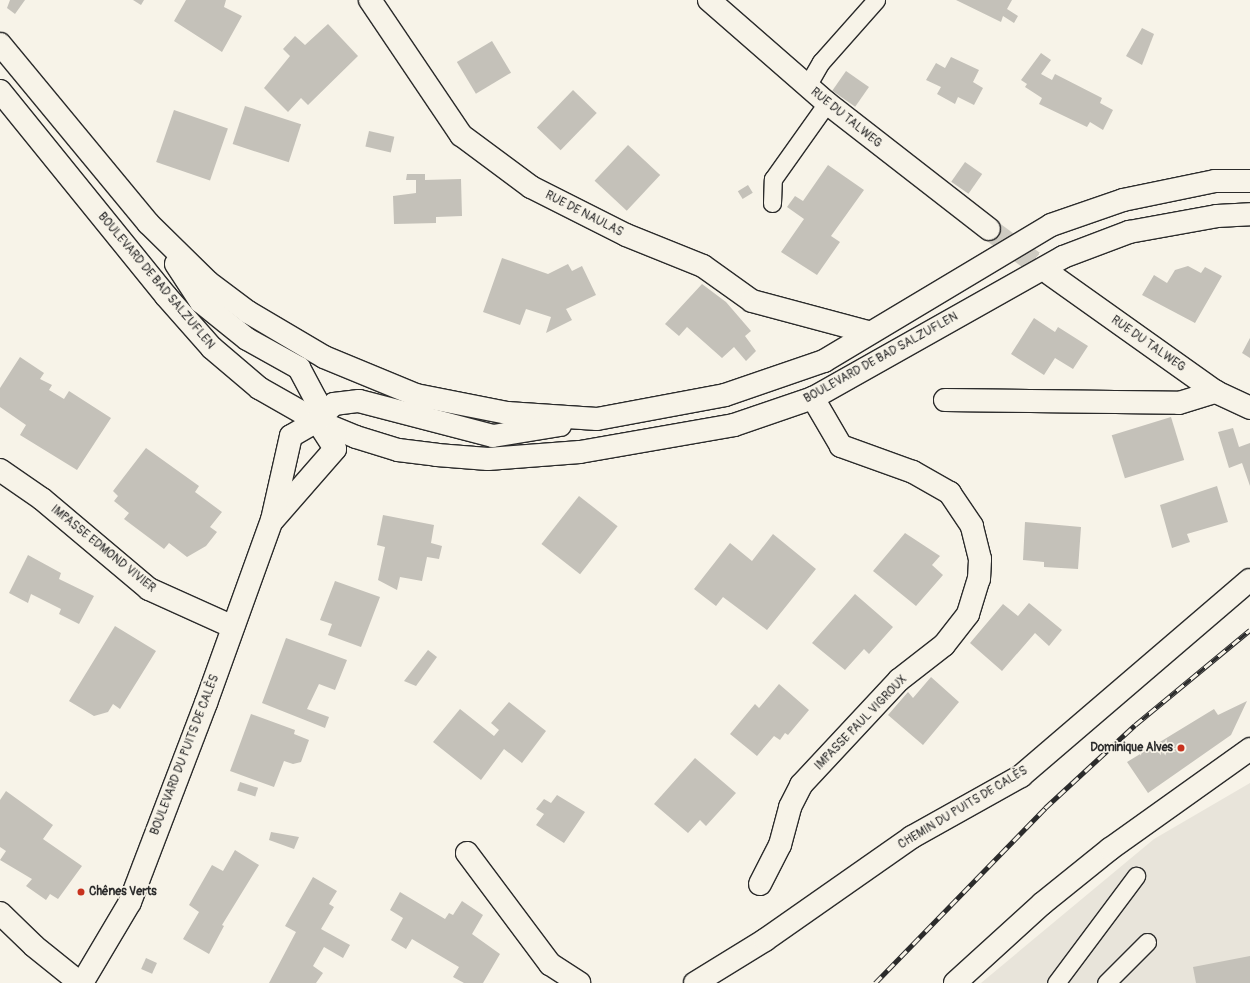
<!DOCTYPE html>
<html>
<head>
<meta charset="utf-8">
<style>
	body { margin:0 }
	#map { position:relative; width:1250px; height:983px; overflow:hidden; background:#f7f3e8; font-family:Pangolin,sans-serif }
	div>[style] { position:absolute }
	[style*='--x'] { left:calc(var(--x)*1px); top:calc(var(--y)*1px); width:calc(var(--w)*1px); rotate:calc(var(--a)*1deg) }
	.built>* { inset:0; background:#e8e4da }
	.building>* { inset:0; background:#c4c1b9; transform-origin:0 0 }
	.street-tunnel>* { height:22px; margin-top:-11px; transform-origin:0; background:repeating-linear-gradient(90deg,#cecbc2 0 22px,transparent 0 33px) }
	.roads { filter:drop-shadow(1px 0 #2b2b2b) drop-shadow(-1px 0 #2b2b2b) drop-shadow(0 1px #2b2b2b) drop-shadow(0 -1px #2b2b2b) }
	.lane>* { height:17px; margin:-8.5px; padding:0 8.5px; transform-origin:8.5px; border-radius:8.5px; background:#f7f3e8 }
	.street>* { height:22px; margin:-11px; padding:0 11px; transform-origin:11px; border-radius:11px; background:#f7f3e8 }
	.secondary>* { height:22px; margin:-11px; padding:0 11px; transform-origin:11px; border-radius:11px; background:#f7f3e8 }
	.rail>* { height:4.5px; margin-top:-2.25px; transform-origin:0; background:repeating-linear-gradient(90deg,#f7f3e8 0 9px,#2b2b2b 0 18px); box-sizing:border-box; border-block:1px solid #2b2b2b }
	.dots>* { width:11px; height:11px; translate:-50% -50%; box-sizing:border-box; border:2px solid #f7f3e8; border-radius:50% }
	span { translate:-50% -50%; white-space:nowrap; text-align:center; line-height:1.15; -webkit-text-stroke:3.5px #f7f3e8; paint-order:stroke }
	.street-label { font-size:12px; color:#2b2b2b }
	.poi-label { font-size:12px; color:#2b2b2b; font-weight:700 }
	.right { translate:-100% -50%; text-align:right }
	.left { translate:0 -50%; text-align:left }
</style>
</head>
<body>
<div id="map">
	<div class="built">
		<div style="clip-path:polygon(1250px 783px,1250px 983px,981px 983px,1154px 839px)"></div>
	</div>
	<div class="building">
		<div style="clip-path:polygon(10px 0,25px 0,15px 14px,7px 8px)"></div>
		<div style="clip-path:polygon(133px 0,144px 0,141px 5px)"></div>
		<div style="clip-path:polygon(186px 0,226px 0,224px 7px,242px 16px,222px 52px,174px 21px)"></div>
		<div style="clip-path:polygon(956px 0,1012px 0,1007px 9px,1018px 16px,1014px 23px,1003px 16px,1001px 22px)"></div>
		<div style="clip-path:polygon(328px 24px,358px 56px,308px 105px,301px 98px,288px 112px,264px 88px,290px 56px,283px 49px,295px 36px,305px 45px)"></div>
		<div style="clip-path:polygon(1142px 28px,1154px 34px,1142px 65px,1126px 56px)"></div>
		<div style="left:492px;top:41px;width:37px;height:41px;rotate:59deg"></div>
		<div style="clip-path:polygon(1041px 53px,1051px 60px,1041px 74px,1052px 80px,1055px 74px,1102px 98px,1100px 103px,1113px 110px,1103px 130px,1090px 122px,1087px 127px,1039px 104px,1042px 98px,1025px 87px,1027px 84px,1021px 80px)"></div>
		<div style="clip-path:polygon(951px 57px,979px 70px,973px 82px,983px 88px,974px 105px,958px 97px,955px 104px,937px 94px,941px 87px,926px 80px,936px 63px,945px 68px)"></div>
		<div style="left:846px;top:71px;width:28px;height:24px;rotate:35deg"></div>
		<div style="left:573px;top:90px;width:33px;height:52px;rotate:44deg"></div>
		<div style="left:245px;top:106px;width:59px;height:40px;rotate:18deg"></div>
		<div style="left:174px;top:110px;width:57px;height:55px;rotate:19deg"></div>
		<div style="left:369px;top:131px;width:26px;height:16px;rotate:13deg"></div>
		<div style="left:628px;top:145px;width:44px;height:49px;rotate:43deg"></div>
		<div style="left:965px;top:162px;width:21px;height:24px;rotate:35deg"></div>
		<div style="clip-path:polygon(828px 165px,864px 190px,831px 236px,840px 242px,817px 275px,781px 252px,804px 219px,787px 207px,795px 196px,803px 201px)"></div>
		<div style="clip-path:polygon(407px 174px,425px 174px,425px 180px,461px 179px,462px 216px,436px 217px,436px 223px,394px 224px,393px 196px,416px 193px,416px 180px,406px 180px)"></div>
		<div style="left:748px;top:185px;width:9px;height:12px;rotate:58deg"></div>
		<div style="clip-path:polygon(502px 258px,548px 274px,568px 264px,572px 271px,582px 266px,596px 295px,566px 309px,572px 320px,546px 333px,551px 317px,526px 309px,520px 325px,483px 312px)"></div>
		<div style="clip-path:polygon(1188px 266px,1201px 273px,1205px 267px,1222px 276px,1195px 323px,1142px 295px,1154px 275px,1167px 283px,1175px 270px)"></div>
		<div style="clip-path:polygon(702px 284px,726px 302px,751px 331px,745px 336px,756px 351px,746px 361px,734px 347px,722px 358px,687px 327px,679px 336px,665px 324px)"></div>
		<div style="clip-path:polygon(1034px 318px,1055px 332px,1058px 327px,1088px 346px,1073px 369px,1055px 358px,1044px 375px,1011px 354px)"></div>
		<div style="clip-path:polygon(1250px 338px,1250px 358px,1242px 353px)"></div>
		<div style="clip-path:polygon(20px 357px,44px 373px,40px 379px,52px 385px,49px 390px,64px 399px,69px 391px,111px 418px,77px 470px,20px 435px,26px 425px,0 407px,0 388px)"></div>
		<div style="left:1171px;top:417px;width:45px;height:62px;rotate:73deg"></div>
		<div style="clip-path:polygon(1233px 428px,1239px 447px,1250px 443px,1250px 486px,1242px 463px,1229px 468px,1218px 432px)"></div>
		<div style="clip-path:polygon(146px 448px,199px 486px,195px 492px,222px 512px,210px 527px,217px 532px,206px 546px,187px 557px,169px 543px,164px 549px,124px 519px,129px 513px,114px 501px,118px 496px,113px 491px)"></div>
		<div style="clip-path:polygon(1217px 486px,1228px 522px,1187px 534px,1190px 542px,1172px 548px,1160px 505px)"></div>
		<div style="left:579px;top:496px;width:49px;height:61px;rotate:38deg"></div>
		<div style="clip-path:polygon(383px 515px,434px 525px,431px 543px,442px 546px,439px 559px,427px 557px,422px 581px,400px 577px,397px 590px,378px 580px,385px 547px,377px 545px)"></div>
		<div style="clip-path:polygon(1025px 522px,1081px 527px,1078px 569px,1044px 567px,1044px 562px,1023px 560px)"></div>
		<div style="clip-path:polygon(905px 533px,940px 556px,932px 565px,943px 575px,916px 606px,873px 571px)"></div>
		<div style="clip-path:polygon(773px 534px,816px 569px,767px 630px,723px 597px,716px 606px,694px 589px,730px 543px,752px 561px)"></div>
		<div style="clip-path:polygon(28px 555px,61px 573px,59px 579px,94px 596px,79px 624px,59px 614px,61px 609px,31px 594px,28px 603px,9px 593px)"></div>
		<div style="clip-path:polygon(335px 581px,380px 597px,361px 647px,328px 635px,332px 624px,320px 620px)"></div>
		<div style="clip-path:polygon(855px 594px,893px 627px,869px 654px,864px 649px,845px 670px,812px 643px)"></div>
		<div style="clip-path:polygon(1029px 603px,1062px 630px,1049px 646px,1035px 633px,1002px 671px,970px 643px,1003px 604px,1018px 616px)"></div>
		<div style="clip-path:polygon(115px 626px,156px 651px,120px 709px,113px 704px,108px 712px,94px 716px,69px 701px)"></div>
		<div style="clip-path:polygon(286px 638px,347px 660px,335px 690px,319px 684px,307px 709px,329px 717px,325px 728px,262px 703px)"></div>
		<div style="clip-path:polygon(428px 650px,437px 657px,416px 686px,404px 681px)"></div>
		<div style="clip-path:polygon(931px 677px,959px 702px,923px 745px,888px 715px,908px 692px,913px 698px)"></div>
		<div style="clip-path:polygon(779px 684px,809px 710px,788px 735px,785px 733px,780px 740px,774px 736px,757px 756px,730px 734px,755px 704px,759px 708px)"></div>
		<div style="clip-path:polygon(1247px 701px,1231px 735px,1148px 793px,1127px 762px,1214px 709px,1218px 715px)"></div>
		<div style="clip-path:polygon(509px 702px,546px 731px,522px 763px,504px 749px,481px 780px,433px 742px,460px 709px,494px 736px,499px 730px,491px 723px)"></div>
		<div style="clip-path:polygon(251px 714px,295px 730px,294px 734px,309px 740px,301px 762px,293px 764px,284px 761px,274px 787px,230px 771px)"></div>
		<div style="clip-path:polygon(695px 758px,736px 793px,706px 826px,700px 820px,688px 833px,654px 804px)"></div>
		<div style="left:240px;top:782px;width:19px;height:9px;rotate:18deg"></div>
		<div style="clip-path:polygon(6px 791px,53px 825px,43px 839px,82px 866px,58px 899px,50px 894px,46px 900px,26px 886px,32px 879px,0 860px,6px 851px,0 847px,0 800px)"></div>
		<div style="clip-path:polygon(557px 795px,585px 812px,564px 843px,536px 825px,544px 814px,536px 809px,544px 799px,551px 803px)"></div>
		<div style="clip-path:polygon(271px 832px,299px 837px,294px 849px,269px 840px)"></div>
		<div style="clip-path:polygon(235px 850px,259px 865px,222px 925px,224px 926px,209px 954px,183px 939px,199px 912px,189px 905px,212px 865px,223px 871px)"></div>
		<div style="clip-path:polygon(313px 877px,337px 891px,329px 904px,334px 907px,321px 929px,350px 945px,343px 958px,324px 947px,313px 966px,323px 973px,316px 983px,269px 983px,296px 932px,285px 926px)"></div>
		<div style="clip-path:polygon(400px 892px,445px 919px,449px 913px,453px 915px,462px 901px,483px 915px,472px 934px,500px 954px,483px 983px,464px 983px,453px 977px,459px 967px,412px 939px,406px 949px,391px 940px,403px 918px,390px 910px)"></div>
		<div style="clip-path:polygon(1250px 956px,1250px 983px,1196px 983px,1193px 967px)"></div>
		<div style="left:146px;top:958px;width:12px;height:12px;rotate:24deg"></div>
	</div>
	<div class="street-tunnel">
		<div style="--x:989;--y:229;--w:76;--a:36.4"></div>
	</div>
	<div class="roads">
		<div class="lane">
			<div style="--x:807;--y:86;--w:28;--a:-60"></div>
			<div style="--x:821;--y:62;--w:83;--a:-48.4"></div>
			<div style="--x:772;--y:203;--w:24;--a:-88"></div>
			<div style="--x:773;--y:179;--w:93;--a:-54.6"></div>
			<div style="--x:1056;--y:983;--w:134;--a:-53.2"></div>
			<div style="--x:1106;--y:983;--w:58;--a:-45"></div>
		</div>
		<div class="street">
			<div style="--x:370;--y:0;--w:163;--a:56"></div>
			<div style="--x:461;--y:135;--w:87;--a:36.6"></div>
			<div style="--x:531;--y:187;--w:106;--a:26.8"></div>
			<div style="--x:626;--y:235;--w:83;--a:21.9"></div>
			<div style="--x:703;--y:266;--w:60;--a:35.5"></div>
			<div style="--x:752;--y:301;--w:120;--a:15"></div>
			<div style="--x:709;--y:0;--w:157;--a:41.1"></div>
			<div style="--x:827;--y:103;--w:205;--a:37.9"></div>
			<div style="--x:0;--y:44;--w:232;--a:50.4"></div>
			<div style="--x:148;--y:223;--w:84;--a:44.5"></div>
			<div style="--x:208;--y:282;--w:50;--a:36.9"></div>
			<div style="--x:248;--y:312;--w:88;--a:30.6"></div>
			<div style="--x:324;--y:357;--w:100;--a:22.4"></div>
			<div style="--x:416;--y:395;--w:93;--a:11.2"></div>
			<div style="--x:507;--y:413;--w:90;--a:3.8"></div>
			<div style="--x:597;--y:419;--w:130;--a:-10.6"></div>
			<div style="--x:725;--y:395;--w:105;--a:-19"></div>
			<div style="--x:824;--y:361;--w:265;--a:-30.9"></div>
			<div style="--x:1051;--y:225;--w:76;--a:-19.1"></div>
			<div style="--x:1123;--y:200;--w:94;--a:-11.7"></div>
			<div style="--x:1215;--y:181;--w:35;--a:0"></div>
			<div style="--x:0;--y:91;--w:264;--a:51"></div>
			<div style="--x:166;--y:296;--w:69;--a:48.5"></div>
			<div style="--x:212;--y:348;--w:62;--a:40.4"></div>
			<div style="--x:259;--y:388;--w:67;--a:29.6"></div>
			<div style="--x:317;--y:421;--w:42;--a:22.3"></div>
			<div style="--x:356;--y:437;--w:44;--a:17.2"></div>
			<div style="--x:398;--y:450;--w:39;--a:7"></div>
			<div style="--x:437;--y:455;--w:51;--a:4.5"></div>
			<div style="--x:488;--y:459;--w:92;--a:-4.4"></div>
			<div style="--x:580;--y:452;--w:156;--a:-9.9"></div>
			<div style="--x:734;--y:425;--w:83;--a:-18.9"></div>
			<div style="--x:813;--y:398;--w:287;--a:-29.4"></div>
			<div style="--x:1063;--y:257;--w:71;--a:-20.7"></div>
			<div style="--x:1129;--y:232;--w:89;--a:-10.3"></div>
			<div style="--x:1217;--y:216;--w:33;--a:-3"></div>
			<div style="--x:176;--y:264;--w:45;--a:56.7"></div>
			<div style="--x:201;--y:302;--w:59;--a:38.8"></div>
			<div style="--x:247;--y:339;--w:60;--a:29.1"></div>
			<div style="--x:299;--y:368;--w:36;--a:62"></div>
			<div style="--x:316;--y:400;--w:21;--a:87"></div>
			<div style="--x:317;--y:421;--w:33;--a:57"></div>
			<div style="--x:335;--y:449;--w:94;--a:131.1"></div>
			<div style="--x:1050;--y:274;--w:204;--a:35.4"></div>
			<div style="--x:1216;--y:392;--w:38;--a:25"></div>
			<div style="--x:945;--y:400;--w:234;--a:0.7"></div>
			<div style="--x:1179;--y:403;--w:39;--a:-17"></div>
			<div style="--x:0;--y:470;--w:51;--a:34.6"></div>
			<div style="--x:42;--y:499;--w:140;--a:40.1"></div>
			<div style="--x:149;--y:589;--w:92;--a:24.3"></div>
			<div style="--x:467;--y:853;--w:139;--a:53.2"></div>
			<div style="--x:550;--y:964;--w:35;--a:33"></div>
			<div style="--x:760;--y:884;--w:44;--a:-62.9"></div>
			<div style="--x:780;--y:845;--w:39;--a:-75"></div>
			<div style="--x:790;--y:807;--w:25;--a:-63"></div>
			<div style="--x:801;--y:785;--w:144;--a:-47"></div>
			<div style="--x:899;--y:680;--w:57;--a:-37.9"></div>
			<div style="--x:944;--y:645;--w:39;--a:-52"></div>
			<div style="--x:968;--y:614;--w:37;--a:-73"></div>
			<div style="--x:979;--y:579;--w:20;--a:-87"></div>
			<div style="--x:980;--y:559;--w:34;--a:-104"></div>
			<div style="--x:972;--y:526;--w:40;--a:-124"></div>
			<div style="--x:950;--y:493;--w:43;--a:-150.4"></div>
			<div style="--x:913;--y:472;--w:77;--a:-160.1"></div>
			<div style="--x:841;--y:446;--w:56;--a:-120.3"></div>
			<div style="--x:0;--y:913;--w:47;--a:44.1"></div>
			<div style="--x:34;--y:946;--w:59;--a:38.8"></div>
			<div style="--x:82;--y:983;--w:94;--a:-59.3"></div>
			<div style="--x:130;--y:902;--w:213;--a:-69.1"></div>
			<div style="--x:206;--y:703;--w:195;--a:-70.2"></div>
			<div style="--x:272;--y:520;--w:86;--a:-77.3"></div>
			<div style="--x:291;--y:436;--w:30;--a:-30"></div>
			<div style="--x:317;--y:421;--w:24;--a:-45"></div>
			<div style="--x:334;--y:404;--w:25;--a:-7"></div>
			<div style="--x:359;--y:401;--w:138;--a:14.6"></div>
			<div style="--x:493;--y:436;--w:68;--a:-9.3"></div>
			<div style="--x:695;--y:983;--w:82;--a:-31.6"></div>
			<div style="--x:765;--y:940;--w:179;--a:-35"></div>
			<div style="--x:912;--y:837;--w:125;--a:-29.2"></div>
			<div style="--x:1021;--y:776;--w:301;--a:-40.6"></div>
		</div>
		<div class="secondary">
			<div style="--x:955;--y:983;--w:119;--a:-42.3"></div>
			<div style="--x:1043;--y:903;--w:86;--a:-38.9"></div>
			<div style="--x:1110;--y:849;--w:172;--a:-35.5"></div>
		</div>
	</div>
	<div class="rail">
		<div style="--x:875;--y:983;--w:244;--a:-45.8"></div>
		<div style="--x:1045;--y:808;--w:122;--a:-42.7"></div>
		<div style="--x:1135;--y:725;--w:149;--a:-39.6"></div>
	</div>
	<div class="dots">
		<div style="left:1181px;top:748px;background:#c8321e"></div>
		<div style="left:81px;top:892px;background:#c8321e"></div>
	</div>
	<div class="street-label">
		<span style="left:846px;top:118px;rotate:39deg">RUE DU TALWEG</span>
		<span style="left:584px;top:214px;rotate:27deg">RUE DE NAULAS</span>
		<span style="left:156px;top:281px;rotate:50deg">BOULEVARD DE BAD SALZUFLEN</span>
		<span style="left:1148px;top:344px;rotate:35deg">RUE DU TALWEG</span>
		<span style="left:881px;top:358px;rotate:-29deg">BOULEVARD DE BAD SALZUFLEN</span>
		<span style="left:103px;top:549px;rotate:39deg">IMPASSE EDMOND VIVIER</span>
		<span style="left:861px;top:723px;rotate:-46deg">IMPASSE PAUL VIGROUX</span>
		<span style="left:185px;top:755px;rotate:-69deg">BOULEVARD DU PUITS DE CALÈS</span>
		<span style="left:963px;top:808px;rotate:-31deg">CHEMIN DU PUITS DE CALÈS</span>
	</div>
	<div class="poi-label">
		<span class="right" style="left:1173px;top:748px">Dominique Alves</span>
		<span class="left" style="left:89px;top:892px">Chênes Verts</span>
	</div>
</div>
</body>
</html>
